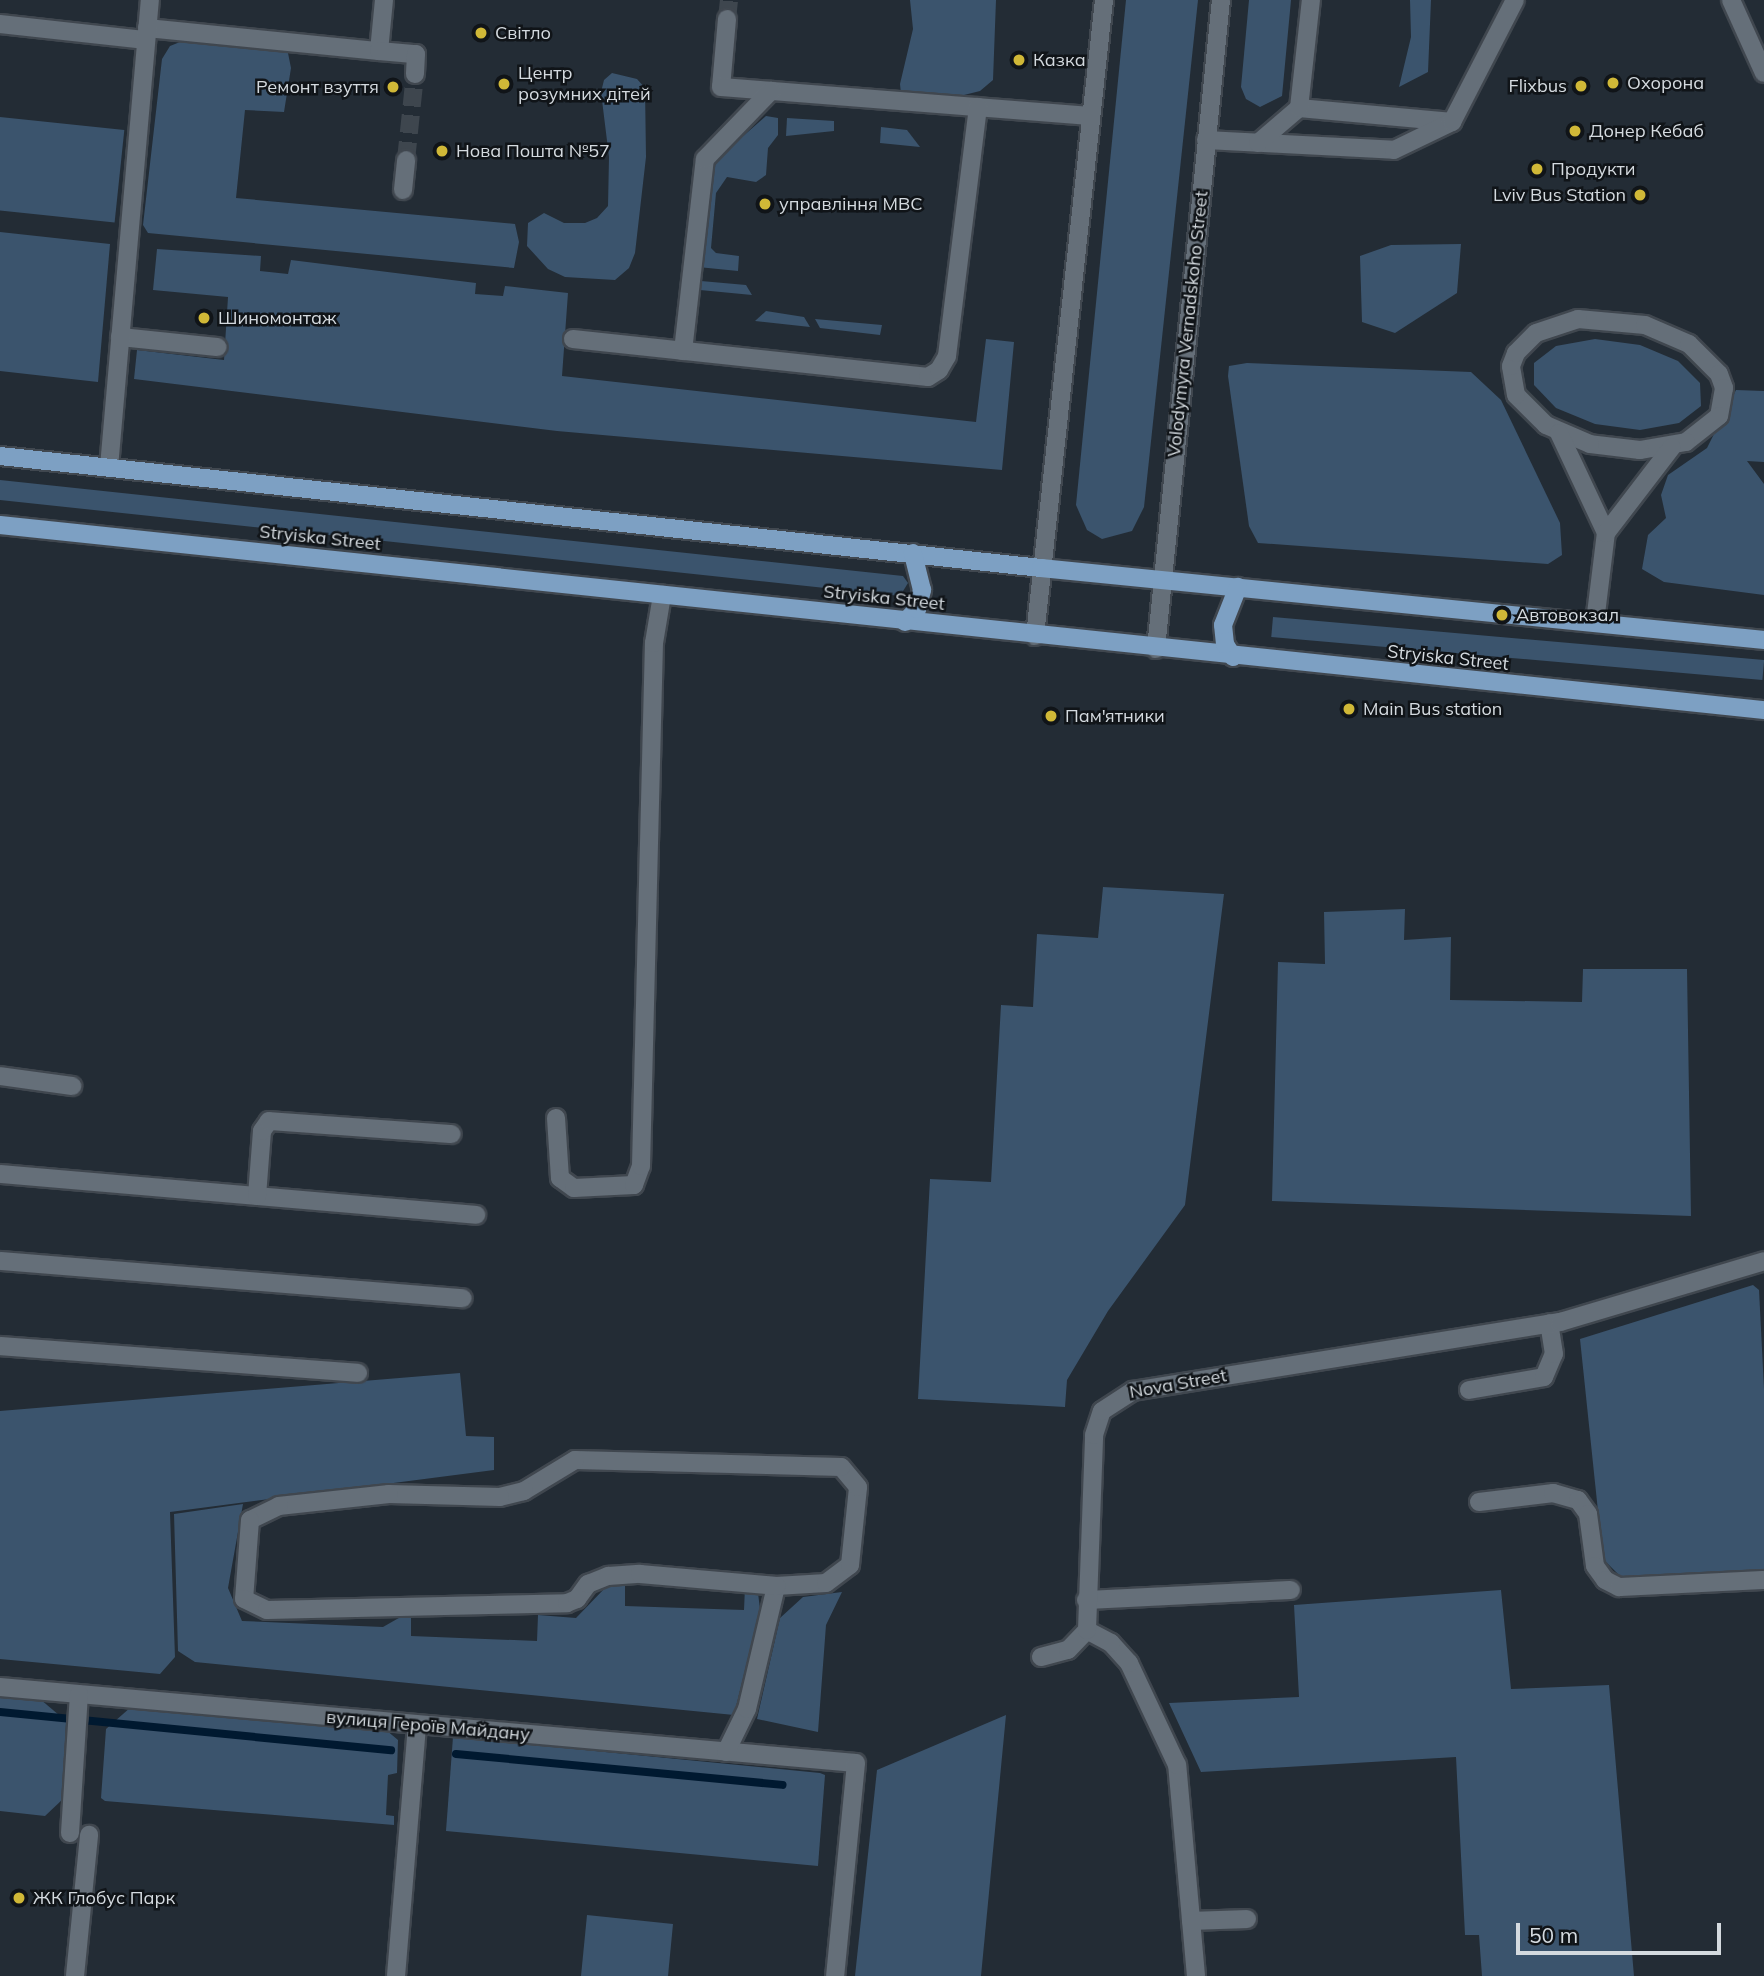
<!DOCTYPE html>
<html>
<head>
<meta charset="utf-8">
<style>
	body { margin:0 }
	#map { position:relative; width:1764px; height:1976px; overflow:hidden; background:#232c35; font-family:Mulish,sans-serif }
	div>[style] { position:absolute }
	[style*='--x'] { left:calc(var(--x)*1px); top:calc(var(--y)*1px); width:calc(var(--w)*1px); rotate:calc(var(--a)*1deg) }
	.green>* { inset:0; background:#3b546d; transform-origin:0 0 }
	.stream>* { height:8px; margin:-4px; padding:0 4px; transform-origin:4px; border-radius:4px; background:#001930 }
	.minor-tunnel>* { height:18px; margin-top:-9px; transform-origin:0; background:repeating-linear-gradient(90deg,#3e464e 0 18px,transparent 0 27px) }
	.roads { filter:drop-shadow(2px 0 #40474f) drop-shadow(-2px 0 #40474f) drop-shadow(0 2px #40474f) drop-shadow(0 -2px #40474f) }
	.minor>* { height:18px; margin:-9px; padding:0 9px; transform-origin:9px; border-radius:9px; background:#656f79 }
	.major>* { height:18px; margin:-9px; padding:0 9px; transform-origin:9px; border-radius:9px; background:#7da0c3 }
	.dots>* { width:19px; height:19px; translate:-50% -50%; box-sizing:border-box; border:4px solid #101418; border-radius:50% }
	span { translate:-50% -50%; white-space:nowrap; text-align:center; line-height:1.15; -webkit-text-stroke:5px #101418; paint-order:stroke }
	.poi-label { font-size:18px; color:#d4dadf }
	.left { translate:0 -50%; text-align:left }
	.right { translate:-100% -50%; text-align:right }
	.street-label { font-size:18px; color:#d4dadf }
	.scale { position:absolute; left:1516px; top:1923px; width:205px; height:32px; box-sizing:border-box; border:4px solid #d4dadf; border-top:0; padding-left:9px; font-size:21px; line-height:24px; white-space:nowrap; color:#d4dadf; -webkit-text-stroke:5px #101418; paint-order:stroke }
</style>
</head>
<body>
<div id="map">
	<div class="green">
		<div style="clip-path:polygon(910px 0,996px 0,993px 80px,980px 91px,960px 96px,901px 94px,900px 84px,913px 29px)"></div>
		<div style="clip-path:polygon(1126px 0,1198px 0,1144px 507px,1132px 531px,1102px 539px,1087px 530px,1076px 505px)"></div>
		<div style="clip-path:polygon(1249px 0,1291px 0,1282px 96px,1260px 107px,1246px 99px,1241px 87px)"></div>
		<div style="clip-path:polygon(1410px 0,1431px 0,1428px 72px,1399px 87px,1411px 37px)"></div>
		<div style="clip-path:polygon(185px 40px,287px 48px,291px 68px,284px 112px,245px 110px,236px 198px,515px 224px,519px 242px,514px 268px,148px 233px,143px 225px,162px 59px,170px 46px)"></div>
		<div style="clip-path:polygon(612px 73px,637px 79px,645px 88px,646px 157px,635px 253px,629px 268px,615px 280px,565px 277px,548px 269px,527px 246px,528px 223px,544px 213px,564px 223px,585px 223px,597px 218px,608px 206px,609px 157px,601px 92px,604px 80px)"></div>
		<div style="clip-path:polygon(766px 116px,778px 118px,778px 135px,768px 148px,766px 175px,756px 182px,727px 177px,716px 193px,711px 248px,716px 253px,739px 256px,738px 271px,698px 267px,709px 166px)"></div>
		<div style="left:0;top:117px;width:125px;height:93px;rotate:6deg"></div>
		<div style="clip-path:polygon(787px 118px,834px 121px,834px 131px,786px 136px)"></div>
		<div style="clip-path:polygon(881px 127px,907px 130px,920px 147px,880px 143px)"></div>
		<div style="clip-path:polygon(0 232px,110px 244px,98px 382px,0 371px)"></div>
		<div style="clip-path:polygon(1461px 244px,1457px 293px,1395px 333px,1362px 322px,1360px 256px,1391px 245px)"></div>
		<div style="clip-path:polygon(157px 249px,261px 256px,260px 271px,288px 274px,291px 260px,476px 283px,475px 294px,503px 296px,505px 286px,568px 293px,562px 376px,976px 422px,986px 339px,1014px 342px,1002px 470px,557px 431px,134px 379px,137px 350px,224px 360px,228px 297px,153px 290px)"></div>
		<div style="clip-path:polygon(701px 281px,746px 285px,752px 295px,700px 290px)"></div>
		<div style="clip-path:polygon(766px 311px,804px 317px,810px 327px,755px 321px)"></div>
		<div style="clip-path:polygon(815px 319px,882px 325px,880px 335px,820px 328px)"></div>
		<div style="clip-path:polygon(1595px 339px,1640px 345px,1678px 361px,1700px 383px,1701px 406px,1679px 423px,1640px 430px,1595px 424px,1556px 408px,1534px 385px,1534px 363px,1556px 346px)"></div>
		<div style="clip-path:polygon(1247px 363px,1471px 372px,1501px 400px,1560px 523px,1562px 555px,1548px 564px,1258px 543px,1249px 526px,1228px 376px,1229px 366px)"></div>
		<div style="clip-path:polygon(1736px 390px,1764px 391px,1764px 462px,1747px 461px,1764px 484px,1764px 595px,1664px 582px,1642px 569px,1648px 535px,1666px 518px,1661px 495px,1668px 475px,1707px 448px)"></div>
		<div style="clip-path:polygon(0 480px,903px 576px,908px 583px,900px 596px,0 500px)"></div>
		<div style="left:1273px;top:617px;width:493px;height:20px;rotate:5deg"></div>
		<div style="clip-path:polygon(1103px 887px,1224px 894px,1185px 1205px,1108px 1311px,1067px 1380px,1065px 1407px,918px 1399px,930px 1179px,991px 1182px,1001px 1005px,1033px 1007px,1037px 934px,1098px 938px)"></div>
		<div style="clip-path:polygon(1405px 909px,1404px 940px,1451px 937px,1450px 1000px,1582px 1002px,1583px 969px,1687px 969px,1691px 1216px,1272px 1201px,1278px 962px,1325px 964px,1324px 912px)"></div>
		<div style="clip-path:polygon(1753px 1285px,1759px 1290px,1764px 1389px,1764px 1572px,1623px 1579px,1603px 1559px,1580px 1339px)"></div>
		<div style="clip-path:polygon(460px 1373px,466px 1436px,494px 1437px,494px 1470px,170px 1512px,175px 1657px,160px 1674px,0 1659px,0 1411px)"></div>
		<div style="clip-path:polygon(243px 1504px,228px 1588px,242px 1621px,383px 1627px,411px 1611px,411px 1636px,537px 1641px,538px 1615px,576px 1618px,605px 1588px,617px 1583px,625px 1583px,625px 1606px,744px 1610px,745px 1587px,758px 1593px,760px 1609px,734px 1715px,195px 1662px,178px 1651px,174px 1514px)"></div>
		<div style="clip-path:polygon(1501px 1590px,1511px 1689px,1609px 1685px,1634px 1976px,1482px 1976px,1479px 1935px,1465px 1935px,1456px 1757px,1201px 1772px,1169px 1703px,1299px 1697px,1294px 1605px)"></div>
		<div style="clip-path:polygon(842px 1592px,826px 1625px,818px 1732px,757px 1719px,780px 1618px,803px 1597px)"></div>
		<div style="clip-path:polygon(0 1696px,40px 1699px,66px 1721px,64px 1798px,45px 1816px,0 1811px)"></div>
		<div style="clip-path:polygon(131px 1707px,386px 1730px,398px 1740px,397px 1773px,388px 1775px,386px 1815px,394px 1816px,394px 1825px,105px 1801px,101px 1798px,106px 1729px)"></div>
		<div style="clip-path:polygon(1006px 1715px,981px 1976px,855px 1976px,877px 1770px)"></div>
		<div style="clip-path:polygon(453px 1737px,820px 1773px,825px 1775px,818px 1866px,446px 1831px)"></div>
		<div style="clip-path:polygon(587px 1915px,673px 1924px,668px 1976px,581px 1976px)"></div>
	</div>
	<div class="stream">
		<div style="--x:0;--y:1712;--w:393;--a:5.6"></div>
		<div style="--x:456;--y:1754;--w:328;--a:5.4"></div>
	</div>
	<div class="minor-tunnel">
		<div style="--x:727;--y:19;--w:19;--a:-84"></div>
		<div style="--x:406;--y:160;--w:86;--a:-84"></div>
	</div>
	<div class="roads">
		<div class="minor">
			<div style="--x:1731;--y:0;--w:80;--a:65.7"></div>
			<div style="--x:727;--y:19;--w:68;--a:95"></div>
			<div style="--x:721;--y:87;--w:371;--a:4.5"></div>
			<div style="--x:0;--y:24;--w:147;--a:6.3"></div>
			<div style="--x:147;--y:28;--w:233;--a:5.7"></div>
			<div style="--x:379;--y:51;--w:51;--a:-84.4"></div>
			<div style="--x:379;--y:51;--w:37;--a:5"></div>
			<div style="--x:416;--y:54;--w:20;--a:93"></div>
			<div style="--x:1299;--y:108;--w:154;--a:5.2"></div>
			<div style="--x:1206;--y:140;--w:188;--a:3"></div>
			<div style="--x:1394;--y:150;--w:64;--a:-25.8"></div>
			<div style="--x:1452;--y:122;--w:137;--a:-62.7"></div>
			<div style="--x:1258;--y:143;--w:54;--a:-40.5"></div>
			<div style="--x:1299;--y:108;--w:109;--a:-83.7"></div>
			<div style="--x:403;--y:190;--w:30;--a:-84"></div>
			<div style="--x:1578;--y:319;--w:67;--a:5.1"></div>
			<div style="--x:1645;--y:325;--w:48;--a:23.4"></div>
			<div style="--x:1689;--y:344;--w:42;--a:45"></div>
			<div style="--x:1719;--y:374;--w:15;--a:70"></div>
			<div style="--x:1724;--y:388;--w:28;--a:100"></div>
			<div style="--x:1719;--y:416;--w:42;--a:141.8"></div>
			<div style="--x:1686;--y:442;--w:47;--a:170.1"></div>
			<div style="--x:1640;--y:450;--w:50;--a:-173.2"></div>
			<div style="--x:1590;--y:444;--w:48;--a:-156.6"></div>
			<div style="--x:1546;--y:425;--w:42;--a:-135"></div>
			<div style="--x:1516;--y:395;--w:29;--a:-100"></div>
			<div style="--x:1511;--y:366;--w:14;--a:-69"></div>
			<div style="--x:1516;--y:353;--w:28;--a:-45"></div>
			<div style="--x:1536;--y:333;--w:44;--a:-18.4"></div>
			<div style="--x:120;--y:337;--w:98;--a:5.9"></div>
			<div style="--x:573;--y:339;--w:357;--a:6.1"></div>
			<div style="--x:928;--y:377;--w:13;--a:-32"></div>
			<div style="--x:939;--y:370;--w:16;--a:-60"></div>
			<div style="--x:947;--y:356;--w:251;--a:-82.9"></div>
			<div style="--x:683;--y:351;--w:193;--a:-83.5"></div>
			<div style="--x:705;--y:159;--w:95;--a:-45.9"></div>
			<div style="--x:1559;--y:433;--w:110;--a:64.8"></div>
			<div style="--x:109;--y:467;--w:469;--a:-85"></div>
			<div style="--x:1595;--y:622;--w:90;--a:-83"></div>
			<div style="--x:1606;--y:533;--w:108;--a:-52.5"></div>
			<div style="--x:1035;--y:636;--w:640;--a:-83.81"></div>
			<div style="--x:1156;--y:649;--w:652;--a:-84.28"></div>
			<div style="--x:0;--y:1076;--w:73;--a:7.9"></div>
			<div style="--x:556;--y:1118;--w:60;--a:86.2"></div>
			<div style="--x:560;--y:1178;--w:17;--a:36"></div>
			<div style="--x:574;--y:1188;--w:60;--a:-2.9"></div>
			<div style="--x:634;--y:1185;--w:20;--a:-70"></div>
			<div style="--x:641;--y:1166;--w:523;--a:-88.58"></div>
			<div style="--x:654;--y:643;--w:49;--a:-80.5"></div>
			<div style="--x:0;--y:1174;--w:478;--a:4.9"></div>
			<div style="--x:257;--y:1196;--w:65;--a:-85.6"></div>
			<div style="--x:262;--y:1131;--w:12;--a:-55"></div>
			<div style="--x:269;--y:1121;--w:183;--a:4.1"></div>
			<div style="--x:0;--y:1261;--w:464;--a:4.6"></div>
			<div style="--x:0;--y:1346;--w:359;--a:4.3"></div>
			<div style="--x:1469;--y:1390;--w:76;--a:-9.8"></div>
			<div style="--x:1544;--y:1377;--w:25;--a:-67"></div>
			<div style="--x:1554;--y:1354;--w:31;--a:-99"></div>
			<div style="--x:1479;--y:1502;--w:75;--a:-6.9"></div>
			<div style="--x:1553;--y:1493;--w:26;--a:16"></div>
			<div style="--x:1578;--y:1500;--w:17;--a:54"></div>
			<div style="--x:1588;--y:1514;--w:52;--a:82.3"></div>
			<div style="--x:1595;--y:1566;--w:17;--a:54"></div>
			<div style="--x:1605;--y:1580;--w:16;--a:27"></div>
			<div style="--x:1619;--y:1587;--w:145;--a:-2.8"></div>
			<div style="--x:1086;--y:1600;--w:205;--a:-2.8"></div>
			<div style="--x:1041;--y:1657;--w:28;--a:-15"></div>
			<div style="--x:1068;--y:1650;--w:28;--a:-46"></div>
			<div style="--x:0;--y:1687;--w:859;--a:5.07"></div>
			<div style="--x:856;--y:1763;--w:214;--a:95.6"></div>
			<div style="--x:726;--y:1752;--w:48;--a:-64"></div>
			<div style="--x:747;--y:1709;--w:126;--a:-76.7"></div>
			<div style="--x:776;--y:1586;--w:50;--a:-3.4"></div>
			<div style="--x:826;--y:1583;--w:30;--a:-37"></div>
			<div style="--x:850;--y:1565;--w:78;--a:-84.1"></div>
			<div style="--x:858;--y:1487;--w:26;--a:-130"></div>
			<div style="--x:841;--y:1467;--w:266;--a:-178.5"></div>
			<div style="--x:575;--y:1460;--w:60;--a:148.7"></div>
			<div style="--x:524;--y:1491;--w:25;--a:166"></div>
			<div style="--x:500;--y:1497;--w:111;--a:-178.5"></div>
			<div style="--x:389;--y:1494;--w:111;--a:173.8"></div>
			<div style="--x:279;--y:1506;--w:32;--a:154"></div>
			<div style="--x:250;--y:1520;--w:79;--a:94.3"></div>
			<div style="--x:244;--y:1599;--w:25;--a:26"></div>
			<div style="--x:267;--y:1610;--w:300;--a:-1.3"></div>
			<div style="--x:567;--y:1603;--w:11;--a:-22"></div>
			<div style="--x:577;--y:1599;--w:19;--a:-54"></div>
			<div style="--x:588;--y:1584;--w:22;--a:-22"></div>
			<div style="--x:608;--y:1576;--w:32;--a:-4"></div>
			<div style="--x:640;--y:1574;--w:137;--a:5"></div>
			<div style="--x:70;--y:1833;--w:139;--a:-86.3"></div>
			<div style="--x:1191;--y:1921;--w:56;--a:-2"></div>
			<div style="--x:75;--y:1976;--w:142;--a:-84.3"></div>
			<div style="--x:396;--y:1976;--w:252;--a:-85.2"></div>
			<div style="--x:1196;--y:1976;--w:212;--a:-95.1"></div>
			<div style="--x:1177;--y:1765;--w:113;--a:-115.2"></div>
			<div style="--x:1129;--y:1663;--w:27;--a:-132"></div>
			<div style="--x:1111;--y:1643;--w:27;--a:-152"></div>
			<div style="--x:1087;--y:1630;--w:195;--a:-87.9"></div>
			<div style="--x:1094;--y:1435;--w:25;--a:-72"></div>
			<div style="--x:1102;--y:1411;--w:37;--a:-33"></div>
			<div style="--x:1133;--y:1391;--w:433;--a:-9.2"></div>
			<div style="--x:1560;--y:1322;--w:213;--a:-16.6"></div>
		</div>
		<div class="major">
			<div style="--x:0;--y:456;--w:1047;--a:6.14"></div>
			<div style="--x:1041;--y:568;--w:727;--a:5.69"></div>
			<div style="--x:0;--y:525;--w:1774;--a:5.99"></div>
			<div style="--x:905;--y:622;--w:18;--a:-47"></div>
			<div style="--x:917;--y:609;--w:20;--a:-75"></div>
			<div style="--x:922;--y:590;--w:38;--a:-104"></div>
			<div style="--x:1233;--y:657;--w:15;--a:-122"></div>
			<div style="--x:1225;--y:644;--w:19;--a:-96"></div>
			<div style="--x:1223;--y:625;--w:41;--a:-68.5"></div>
		</div>
	</div>
	<div class="dots">
		<div style="left:481px;top:33px;background:#d0b837"></div>
		<div style="left:1019px;top:60px;background:#d0b837"></div>
		<div style="left:1613px;top:83px;background:#d0b837"></div>
		<div style="left:504px;top:84px;background:#d0b837"></div>
		<div style="left:1581px;top:86px;background:#d0b837"></div>
		<div style="left:393px;top:87px;background:#d0b837"></div>
		<div style="left:1575px;top:131px;background:#d0b837"></div>
		<div style="left:442px;top:151px;background:#d0b837"></div>
		<div style="left:1537px;top:169px;background:#d0b837"></div>
		<div style="left:1640px;top:195px;background:#d0b837"></div>
		<div style="left:765px;top:204px;background:#d0b837"></div>
		<div style="left:204px;top:318px;background:#d0b837"></div>
		<div style="left:1502px;top:615px;background:#d0b837"></div>
		<div style="left:1349px;top:709px;background:#d0b837"></div>
		<div style="left:1051px;top:716px;background:#d0b837"></div>
		<div style="left:19px;top:1898px;background:#d0b837"></div>
	</div>
	<div class="poi-label">
		<span class="left" style="left:495px;top:33px">Світло</span>
		<span class="left" style="left:1033px;top:60px">Казка</span>
		<span class="left" style="left:518px;top:84px">Центр<br>розумних дітей</span>
		<span class="left" style="left:1627px;top:83px">Охорона</span>
		<span class="right" style="left:1567px;top:86px">Flixbus</span>
		<span class="right" style="left:379px;top:87px">Ремонт взуття</span>
		<span class="left" style="left:1589px;top:131px">Донер Кебаб</span>
		<span class="left" style="left:456px;top:151px">Нова Пошта №57</span>
		<span class="left" style="left:1551px;top:169px">Продукти</span>
		<span class="right" style="left:1626px;top:195px">Lviv Bus Station</span>
		<span class="left" style="left:779px;top:204px">управління МВС</span>
		<span class="left" style="left:218px;top:318px">Шиномонтаж</span>
		<span class="left" style="left:1516px;top:615px">Автовокзал</span>
		<span class="left" style="left:1363px;top:709px">Main Bus station</span>
		<span class="left" style="left:1065px;top:716px">Пам'ятники</span>
		<span class="left" style="left:33px;top:1898px">ЖК Глобус Парк</span>
	</div>
	<div class="street-label">
		<span style="left:1188px;top:324px;rotate:-84deg">Volodymyra Vernadskoho Street</span>
		<span style="left:320px;top:538px;rotate:6deg">Stryiska Street</span>
		<span style="left:884px;top:598px;rotate:6deg">Stryiska Street</span>
		<span style="left:1448px;top:658px;rotate:6deg">Stryiska Street</span>
		<span style="left:1178px;top:1384px;rotate:-10deg">Nova Street</span>
		<span style="left:428px;top:1726px;rotate:5deg">вулиця Героїв Майдану</span>
	</div>
	<div class="scale">50 m</div>
</div>
</body>
</html>
